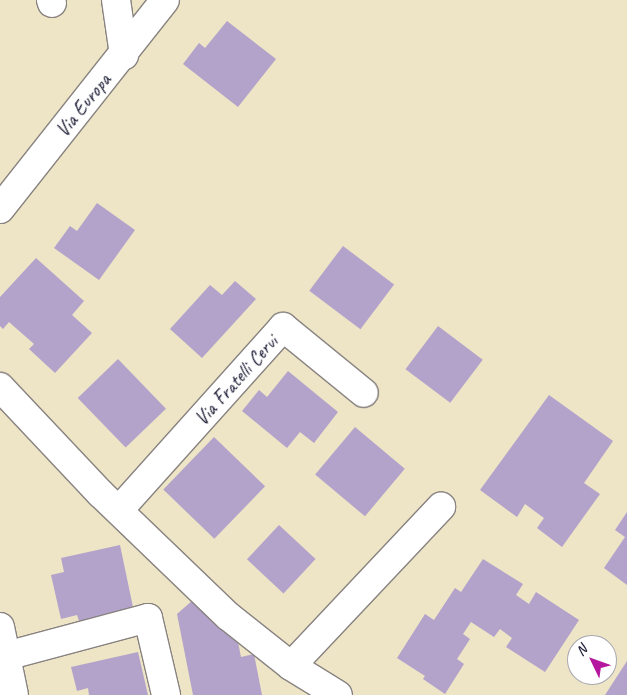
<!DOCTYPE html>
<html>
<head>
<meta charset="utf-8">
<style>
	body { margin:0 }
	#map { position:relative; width:627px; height:695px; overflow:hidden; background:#eee4c6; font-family:Caveat,sans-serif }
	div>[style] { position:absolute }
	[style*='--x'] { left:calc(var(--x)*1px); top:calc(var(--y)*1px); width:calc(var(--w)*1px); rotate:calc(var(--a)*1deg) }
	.building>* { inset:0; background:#b3a3cb; transform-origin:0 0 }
	.roads { filter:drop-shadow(1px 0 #888380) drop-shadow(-1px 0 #888380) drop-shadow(0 1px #888380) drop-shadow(0 -1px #888380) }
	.minor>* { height:28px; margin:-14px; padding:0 14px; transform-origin:14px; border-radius:14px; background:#fff }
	span { translate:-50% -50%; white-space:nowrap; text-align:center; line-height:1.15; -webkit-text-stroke:4px #fff; paint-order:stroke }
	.street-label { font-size:20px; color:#22223b }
	.north { position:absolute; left:567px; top:635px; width:50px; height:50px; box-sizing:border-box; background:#fff; border:1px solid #a7a7b1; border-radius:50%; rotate:312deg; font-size:14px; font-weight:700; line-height:20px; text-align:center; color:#22223b }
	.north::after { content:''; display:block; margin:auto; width:18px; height:22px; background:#b5179e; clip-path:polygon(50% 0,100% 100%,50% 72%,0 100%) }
</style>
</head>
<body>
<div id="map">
	<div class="building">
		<div style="clip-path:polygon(227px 21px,276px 59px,238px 107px,183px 64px,199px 43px,205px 48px)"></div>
		<div style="clip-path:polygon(97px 203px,135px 230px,99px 280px,54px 248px,70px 226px,77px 231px)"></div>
		<div style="left:343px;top:246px;width:64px;height:56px;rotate:37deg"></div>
		<div style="clip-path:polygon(36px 258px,84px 301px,72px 315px,92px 333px,55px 373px,29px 349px,34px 344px,9px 322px,3px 329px,0 326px,0 297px)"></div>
		<div style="clip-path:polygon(235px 281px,256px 299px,202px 358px,170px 329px,210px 285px,222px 295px)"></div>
		<div style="left:438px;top:326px;width:56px;height:54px;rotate:37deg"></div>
		<div style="left:118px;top:359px;width:69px;height:56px;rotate:46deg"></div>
		<div style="clip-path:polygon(288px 371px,338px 412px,314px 443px,300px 432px,287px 448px,242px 411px,259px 390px,267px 397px)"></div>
		<div style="clip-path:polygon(549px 395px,613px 441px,584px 483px,600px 494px,562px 547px,537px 528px,544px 518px,525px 504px,517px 517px,480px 490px)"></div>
		<div style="left:355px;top:427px;width:65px;height:62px;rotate:40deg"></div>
		<div style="left:214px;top:437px;width:71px;height:73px;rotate:44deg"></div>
		<div style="clip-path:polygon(627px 512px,627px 585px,604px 568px,625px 537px,615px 530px)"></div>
		<div style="left:279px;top:525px;width:50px;height:47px;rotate:43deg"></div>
		<div style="clip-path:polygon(120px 545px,134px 612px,80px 624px,77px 615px,61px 619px,51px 575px,64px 572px,61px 558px)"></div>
		<div style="clip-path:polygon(483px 559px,523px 584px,516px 595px,529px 604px,536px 592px,579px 620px,545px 672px,506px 647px,512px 638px,500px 629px,494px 637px,471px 622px,463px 634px,470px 639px,457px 659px,464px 664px,445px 694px,423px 679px,425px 676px,397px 658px,425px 614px,434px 620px,455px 588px,461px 592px)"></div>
		<div style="clip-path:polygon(193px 600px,238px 642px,241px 657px,254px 654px,262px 695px,193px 695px,177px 614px)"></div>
		<div style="clip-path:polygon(138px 652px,148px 695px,89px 695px,88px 688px,77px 691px,71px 667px)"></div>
		<div style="clip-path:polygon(627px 661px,627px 695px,605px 695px)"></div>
	</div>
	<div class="roads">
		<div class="minor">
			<div style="--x:51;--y:0;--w:3;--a:72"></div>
			<div style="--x:116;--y:0;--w:56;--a:81.7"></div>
			<div style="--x:0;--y:209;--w:266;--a:-51.7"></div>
			<div style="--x:0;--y:387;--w:146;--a:46.7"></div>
			<div style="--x:100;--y:493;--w:178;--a:43.9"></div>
			<div style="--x:228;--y:616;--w:80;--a:38.4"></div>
			<div style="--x:291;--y:666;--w:55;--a:31.7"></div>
			<div style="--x:119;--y:510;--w:246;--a:-48.1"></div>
			<div style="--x:283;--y:327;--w:104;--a:39.2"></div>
			<div style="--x:0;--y:627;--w:69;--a:78.4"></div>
			<div style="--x:6;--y:656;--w:147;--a:-15"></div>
			<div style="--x:148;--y:618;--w:79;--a:76.8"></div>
			<div style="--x:291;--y:666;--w:219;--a:-46.7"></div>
		</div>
	</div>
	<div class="street-label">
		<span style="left:83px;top:105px;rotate:-51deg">Via Europa</span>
		<span style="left:236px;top:380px;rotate:-48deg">Via Fratelli Cervi</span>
	</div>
	<div class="north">N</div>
</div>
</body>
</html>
